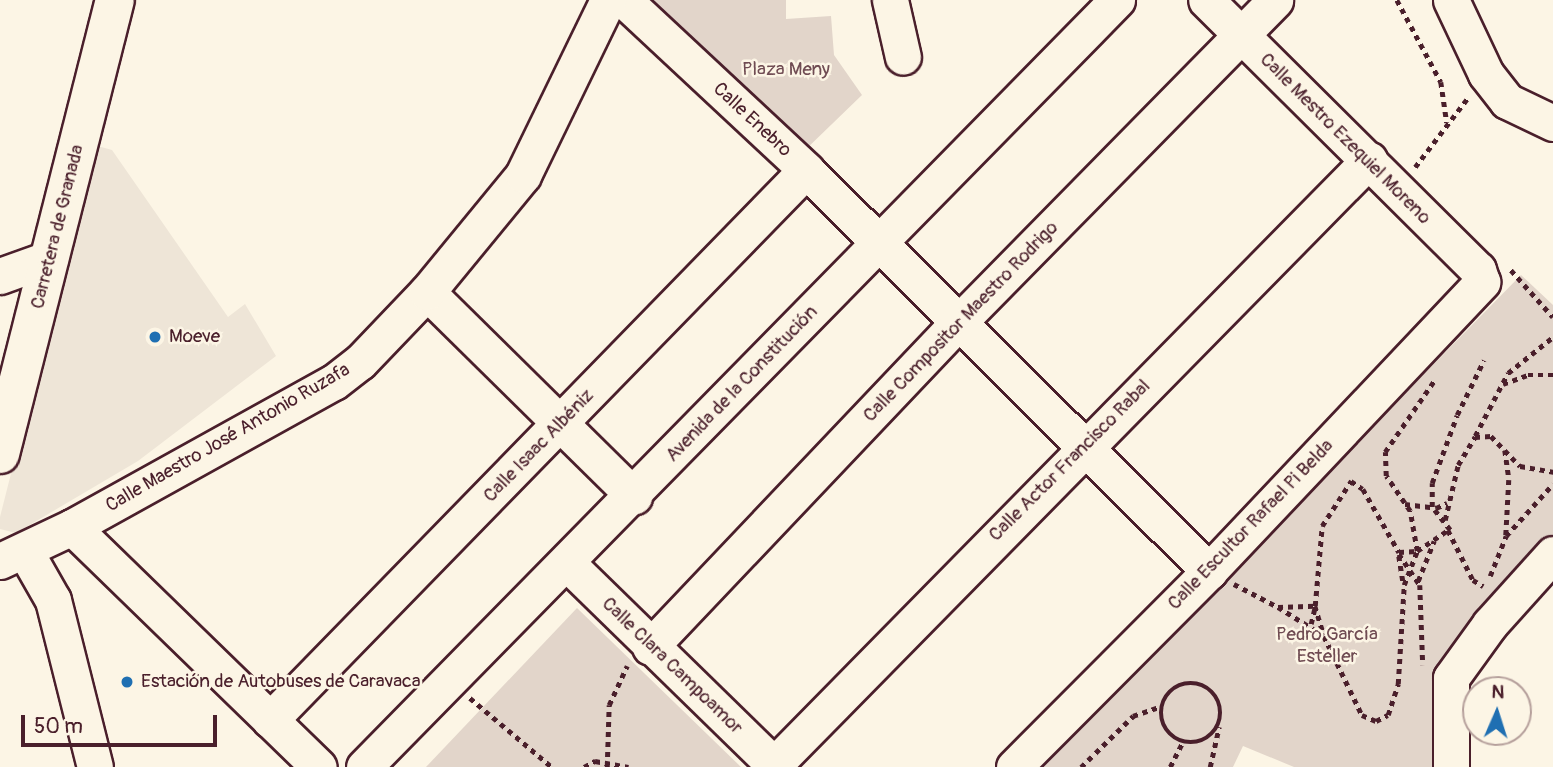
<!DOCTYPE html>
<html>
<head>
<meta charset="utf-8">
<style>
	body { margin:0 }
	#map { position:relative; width:1553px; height:767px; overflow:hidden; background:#fcf5e5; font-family:Pangolin,sans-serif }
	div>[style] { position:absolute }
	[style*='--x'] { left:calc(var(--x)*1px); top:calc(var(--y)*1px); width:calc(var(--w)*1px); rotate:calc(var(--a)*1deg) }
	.built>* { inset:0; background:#eee5d7 }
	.green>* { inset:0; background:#e2d5ca }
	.path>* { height:4.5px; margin-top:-2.25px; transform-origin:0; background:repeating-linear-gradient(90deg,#4a1f2b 0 5px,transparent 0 10px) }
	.path>.ring { margin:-2.25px; padding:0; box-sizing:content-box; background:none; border:4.5px solid #4a1f2b; border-radius:50% }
	.roads { filter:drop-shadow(2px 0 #4a1f2b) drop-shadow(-2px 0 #4a1f2b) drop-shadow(0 2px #4a1f2b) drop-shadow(0 -2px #4a1f2b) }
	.minor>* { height:35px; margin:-17.5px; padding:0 17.5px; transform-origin:17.5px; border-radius:17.5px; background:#fcf5e5 }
	.major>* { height:38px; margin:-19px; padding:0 19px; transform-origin:19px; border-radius:19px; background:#fcf5e5 }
	.dots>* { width:19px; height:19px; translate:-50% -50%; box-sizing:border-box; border:4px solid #fcf5e5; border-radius:50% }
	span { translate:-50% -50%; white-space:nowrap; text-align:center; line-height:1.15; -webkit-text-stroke:5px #fcf5e5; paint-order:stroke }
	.park-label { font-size:19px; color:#704c53 }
	.street-label { font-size:19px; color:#4a1f2b }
	.poi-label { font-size:19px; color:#4a1f2b }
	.left { translate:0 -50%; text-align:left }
	.north { position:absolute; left:1462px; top:676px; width:70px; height:70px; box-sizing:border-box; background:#fcf5e5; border:2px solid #b59f9b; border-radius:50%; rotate:3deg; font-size:19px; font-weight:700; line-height:28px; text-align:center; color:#4a1f2b }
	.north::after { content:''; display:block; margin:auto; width:24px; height:32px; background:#1f6fb2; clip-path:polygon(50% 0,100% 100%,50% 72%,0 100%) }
	.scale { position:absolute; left:21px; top:715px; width:196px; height:32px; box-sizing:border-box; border:4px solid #4a1f2b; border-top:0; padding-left:9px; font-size:21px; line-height:24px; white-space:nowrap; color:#4a1f2b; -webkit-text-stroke:5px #fcf5e5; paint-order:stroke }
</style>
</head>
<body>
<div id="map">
	<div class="built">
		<div style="clip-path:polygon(94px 145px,112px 150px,228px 317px,245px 304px,276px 356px,138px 461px,16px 533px,0 529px,0 517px)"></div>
	</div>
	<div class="green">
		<div style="clip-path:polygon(643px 0,786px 0,786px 19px,831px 16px,834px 55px,862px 95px,802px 153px)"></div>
		<div style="clip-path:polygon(1521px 275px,1553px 305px,1553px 540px,1469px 639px,1443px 767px,1294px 767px,1243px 746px,1233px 767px,1039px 767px)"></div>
		<div style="clip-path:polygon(577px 608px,741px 767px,426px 767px)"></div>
	</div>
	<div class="path">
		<div style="--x:1397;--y:0;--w:93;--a:61.8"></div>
		<div style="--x:1441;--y:82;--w:41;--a:81.7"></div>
		<div style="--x:1415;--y:167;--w:86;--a:-52.6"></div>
		<div style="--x:1511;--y:270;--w:63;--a:48.2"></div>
		<div style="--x:1503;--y:384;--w:27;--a:-20"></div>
		<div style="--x:1528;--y:375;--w:25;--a:0"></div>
		<div style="--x:1475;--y:436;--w:71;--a:-62.4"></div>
		<div style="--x:1508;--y:373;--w:58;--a:-38.7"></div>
		<div style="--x:1505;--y:450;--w:30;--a:82"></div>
		<div style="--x:1509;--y:480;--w:55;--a:93.1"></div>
		<div style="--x:1405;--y:504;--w:31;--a:7"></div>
		<div style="--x:1436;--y:508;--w:12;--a:-24"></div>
		<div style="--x:1445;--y:520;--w:57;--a:-76.7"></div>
		<div style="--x:1458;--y:465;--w:33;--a:-59"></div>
		<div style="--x:1475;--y:437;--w:16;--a:-4"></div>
		<div style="--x:1491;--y:436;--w:42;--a:46"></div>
		<div style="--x:1520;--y:466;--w:34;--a:10"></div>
		<div style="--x:1450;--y:530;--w:29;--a:-128"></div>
		<div style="--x:1432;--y:507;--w:24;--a:-90"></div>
		<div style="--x:1432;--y:483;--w:72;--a:-69.8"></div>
		<div style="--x:1457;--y:415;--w:61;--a:-63.9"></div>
		<div style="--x:1399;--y:554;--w:37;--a:56"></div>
		<div style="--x:1420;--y:585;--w:80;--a:87.9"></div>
		<div style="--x:1399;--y:556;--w:26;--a:81"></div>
		<div style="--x:1490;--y:576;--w:43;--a:-68.2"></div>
		<div style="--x:1506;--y:536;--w:70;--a:-47.9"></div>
		<div style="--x:1418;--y:581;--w:43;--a:-68.2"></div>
		<div style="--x:1234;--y:584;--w:50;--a:27.6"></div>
		<div style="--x:1278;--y:607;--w:37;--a:-2"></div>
		<div style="--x:1315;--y:606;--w:80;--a:-85"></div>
		<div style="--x:1322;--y:526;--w:54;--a:-57.2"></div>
		<div style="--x:1351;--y:481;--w:14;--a:34"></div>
		<div style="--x:1363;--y:489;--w:73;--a:60.3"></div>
		<div style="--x:1399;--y:552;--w:18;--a:-3"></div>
		<div style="--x:1417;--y:551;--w:37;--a:-34"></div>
		<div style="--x:1448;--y:530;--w:56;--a:63.4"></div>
		<div style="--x:1473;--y:580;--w:12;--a:31"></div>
		<div style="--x:1315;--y:606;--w:30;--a:73"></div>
		<div style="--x:1278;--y:607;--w:54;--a:32.2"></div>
		<div style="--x:1324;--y:636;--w:88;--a:64.3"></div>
		<div style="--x:1362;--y:715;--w:15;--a:23"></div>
		<div style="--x:1376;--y:721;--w:13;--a:-27"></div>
		<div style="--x:1388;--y:715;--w:33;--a:-72"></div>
		<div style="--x:1398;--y:684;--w:99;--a:-86.5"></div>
		<div style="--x:1404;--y:585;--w:36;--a:-69"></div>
		<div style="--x:1417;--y:551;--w:41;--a:-99.9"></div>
		<div style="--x:1410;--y:511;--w:42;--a:-124.4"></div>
		<div style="--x:1386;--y:476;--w:24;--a:-92"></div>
		<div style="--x:1385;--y:452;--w:86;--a:-55.4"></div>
		<div style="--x:1311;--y:624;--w:17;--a:-77"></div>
		<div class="ring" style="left:1161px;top:683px;width:55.5px;height:55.5px"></div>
		<div style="--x:470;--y:698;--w:107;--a:40.1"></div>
		<div style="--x:584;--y:767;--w:13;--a:-29"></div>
		<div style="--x:595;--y:761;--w:34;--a:10"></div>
		<div style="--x:607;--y:767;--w:62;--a:-88.2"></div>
		<div style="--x:609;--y:705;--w:43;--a:-65.2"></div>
		<div style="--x:1081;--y:767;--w:73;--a:-44.4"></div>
		<div style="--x:1133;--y:716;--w:31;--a:-19"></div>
		<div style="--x:1170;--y:767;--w:28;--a:-63"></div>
		<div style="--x:1210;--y:767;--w:41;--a:-77.3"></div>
	</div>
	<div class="roads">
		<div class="minor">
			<div style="--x:624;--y:0;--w:249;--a:43"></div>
			<div style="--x:806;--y:170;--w:569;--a:44.86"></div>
			<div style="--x:890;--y:0;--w:58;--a:77.2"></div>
			<div style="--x:1451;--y:0;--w:82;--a:64.7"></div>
			<div style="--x:1486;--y:74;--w:34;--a:52"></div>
			<div style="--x:1507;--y:101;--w:51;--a:25.6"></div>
			<div style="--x:0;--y:276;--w:53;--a:-19.8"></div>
			<div style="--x:427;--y:292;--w:291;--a:44.6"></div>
			<div style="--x:72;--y:527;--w:344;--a:44.2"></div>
			<div style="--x:25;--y:551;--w:56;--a:60.3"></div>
			<div style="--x:53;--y:600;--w:172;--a:75.9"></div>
			<div style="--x:0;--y:561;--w:80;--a:-25.3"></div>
			<div style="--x:72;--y:527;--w:299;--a:-29"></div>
			<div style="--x:334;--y:382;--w:33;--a:-38"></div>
			<div style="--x:360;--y:362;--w:97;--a:-46.3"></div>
			<div style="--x:427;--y:292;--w:151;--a:-50.6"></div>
			<div style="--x:523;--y:175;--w:195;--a:-64.1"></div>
			<div style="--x:568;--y:564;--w:291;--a:44.3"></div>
			<div style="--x:650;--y:647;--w:446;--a:-46.5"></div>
			<div style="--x:957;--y:324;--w:454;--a:-45.5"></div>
			<div style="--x:270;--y:720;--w:768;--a:-45.74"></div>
			<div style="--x:774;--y:765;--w:849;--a:-45.48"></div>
			<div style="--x:364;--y:767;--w:1075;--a:-45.53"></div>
			<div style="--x:1014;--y:767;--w:276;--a:-45.1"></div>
			<div style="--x:1209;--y:571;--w:398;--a:-46.6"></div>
			<div style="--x:1482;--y:282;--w:13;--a:-108"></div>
			<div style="--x:1478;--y:270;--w:383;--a:-135.2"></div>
			<div style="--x:1451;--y:767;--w:89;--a:-90"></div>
			<div style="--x:1451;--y:678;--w:67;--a:-54.2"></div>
			<div style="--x:1490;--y:624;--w:94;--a:-48"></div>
		</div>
		<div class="major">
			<div style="--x:0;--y:454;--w:468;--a:-75.8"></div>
		</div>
	</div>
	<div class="dots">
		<div style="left:155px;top:337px;background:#1f6fb2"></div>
		<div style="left:127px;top:682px;background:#1f6fb2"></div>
	</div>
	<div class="park-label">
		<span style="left:786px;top:70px">Plaza Meny</span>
		<span style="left:1327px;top:646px">Pedro García<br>Esteller</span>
	</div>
	<div class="street-label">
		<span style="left:752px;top:120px;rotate:43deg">Calle Enebro</span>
		<span style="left:1345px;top:139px;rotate:45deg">Calle Mestro Ezequiel Moreno</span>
		<span style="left:58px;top:227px;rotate:-76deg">Carretera de Granada</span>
		<span style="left:961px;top:322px;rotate:-46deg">Calle Compositor Maestro Rodrigo</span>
		<span style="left:742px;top:384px;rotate:-46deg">Avenida de la Constitución</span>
		<span style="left:228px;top:438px;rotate:-30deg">Calle Maestro José Antonio Ruzafa</span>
		<span style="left:539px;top:446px;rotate:-46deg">Calle Isaac Albéniz</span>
		<span style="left:1070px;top:461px;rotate:-45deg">Calle Actor Francisco Rabal</span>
		<span style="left:1251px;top:525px;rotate:-46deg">Calle Escultor Rafael Pi Belda</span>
		<span style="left:672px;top:666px;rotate:44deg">Calle Clara Campoamor</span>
	</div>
	<div class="poi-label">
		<span class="left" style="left:169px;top:337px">Moeve</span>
		<span class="left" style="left:141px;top:682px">Estación de Autobuses de Caravaca</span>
	</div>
	<div class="north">N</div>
	<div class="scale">50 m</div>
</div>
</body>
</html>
